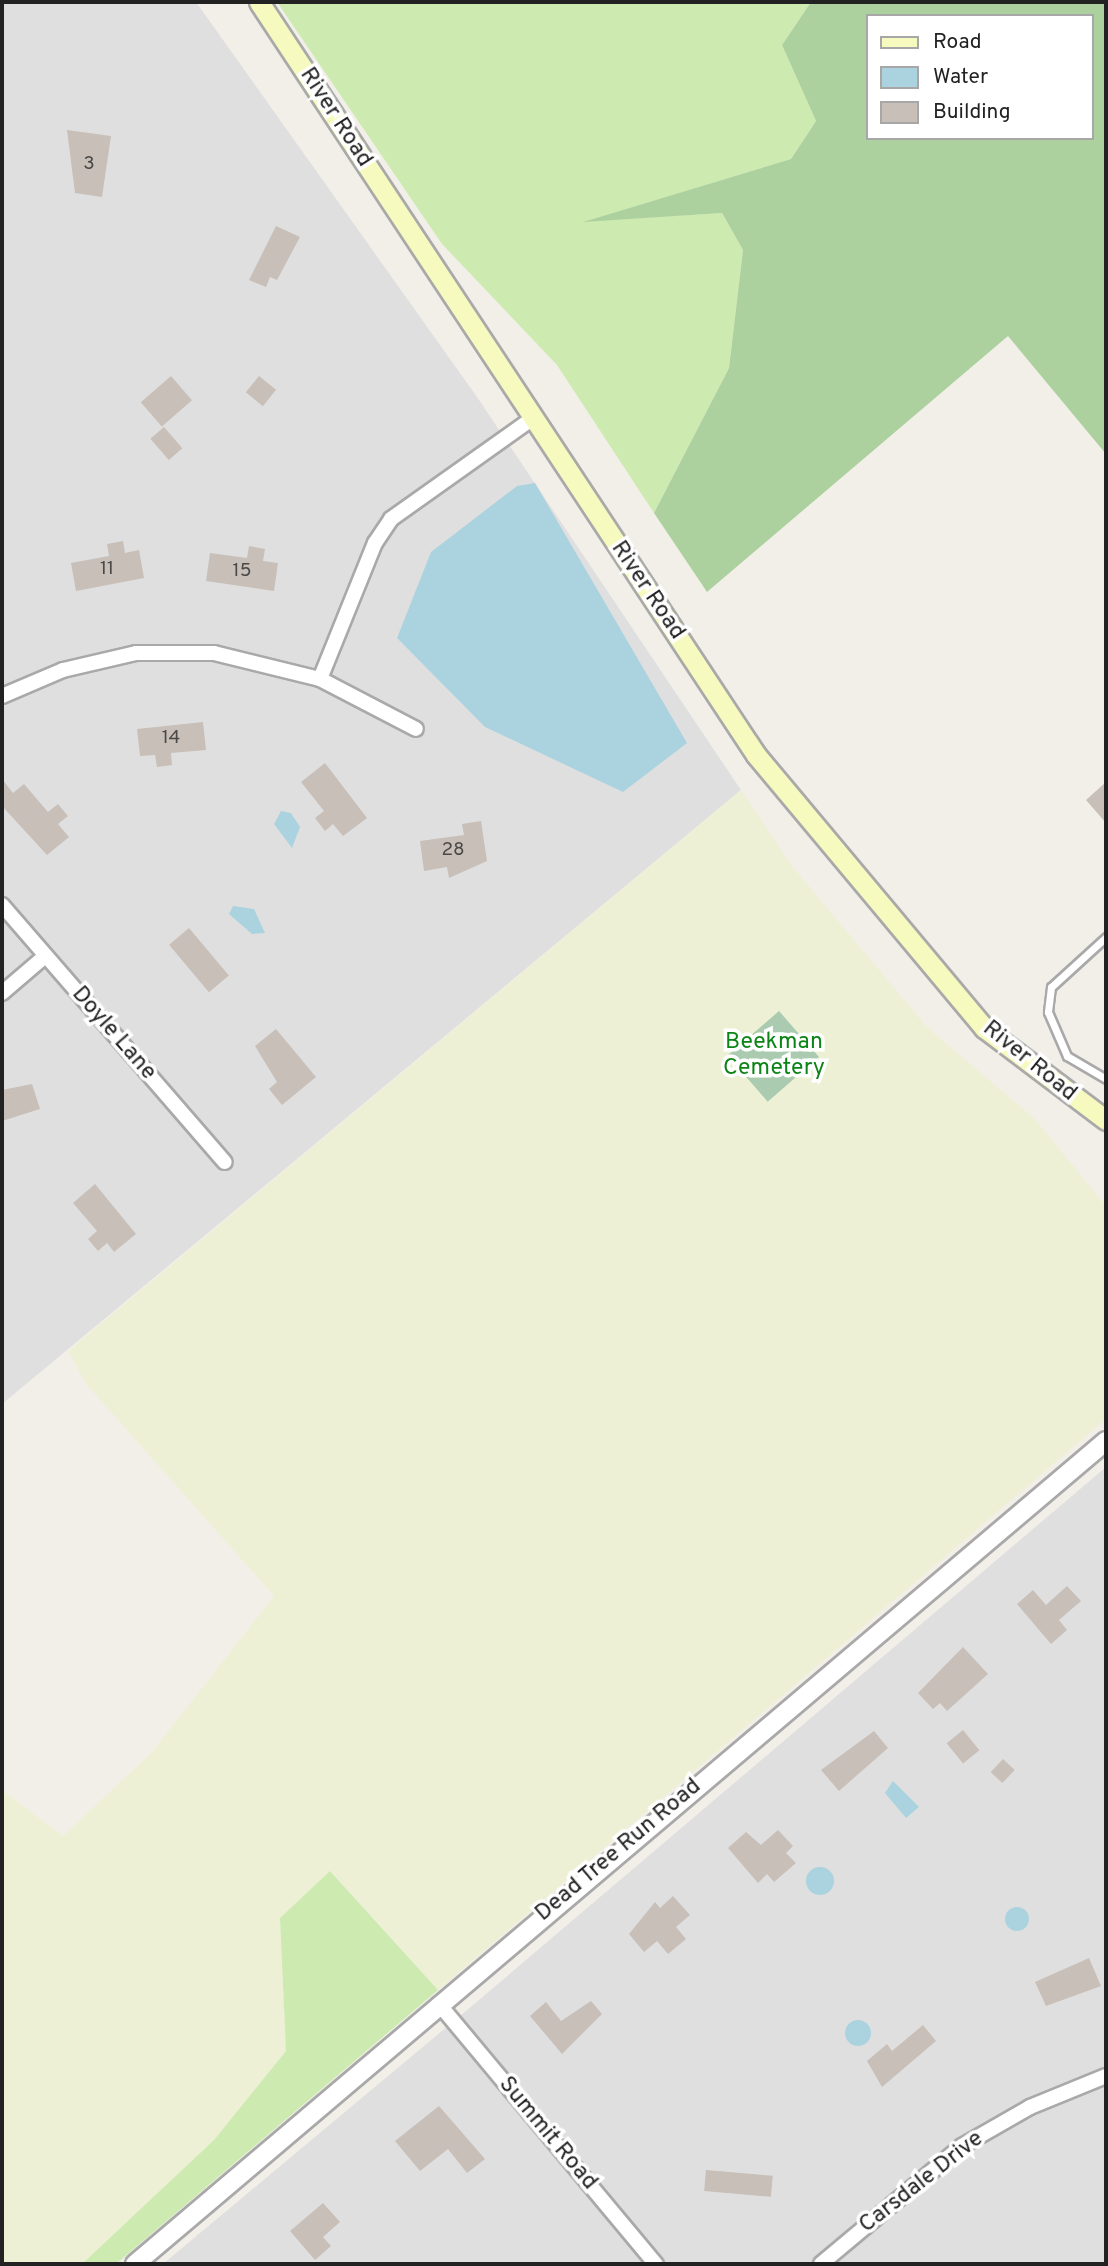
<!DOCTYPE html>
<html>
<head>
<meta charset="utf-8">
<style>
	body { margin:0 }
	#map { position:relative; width:1108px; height:2266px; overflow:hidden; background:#f2efe9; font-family:Overpass,sans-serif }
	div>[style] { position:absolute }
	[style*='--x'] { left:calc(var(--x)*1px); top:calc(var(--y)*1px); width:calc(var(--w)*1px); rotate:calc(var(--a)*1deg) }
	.residential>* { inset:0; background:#e0dfdf }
	.farmland>* { inset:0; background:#eef0d5 }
	.grass>* { inset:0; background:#cdebb0 }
	.forest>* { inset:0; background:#add19e }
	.cemetery>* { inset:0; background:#aacbaf; transform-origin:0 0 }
	.water>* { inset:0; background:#aad3df }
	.round { border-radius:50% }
	.building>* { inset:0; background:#c7bfb8; transform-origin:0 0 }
	.roads { filter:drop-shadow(2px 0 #a9a9a9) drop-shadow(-2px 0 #a9a9a9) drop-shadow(0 2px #a9a9a9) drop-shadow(0 -2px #a9a9a9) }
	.service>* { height:7px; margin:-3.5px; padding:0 3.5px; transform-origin:3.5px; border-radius:3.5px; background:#fff }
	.minor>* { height:14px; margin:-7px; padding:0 7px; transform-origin:7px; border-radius:7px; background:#fff }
	.tertiary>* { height:18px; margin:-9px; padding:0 9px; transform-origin:9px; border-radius:9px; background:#fff }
	.secondary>* { height:19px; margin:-9.5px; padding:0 9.5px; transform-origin:9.5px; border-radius:9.5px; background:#f7fabf }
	span { translate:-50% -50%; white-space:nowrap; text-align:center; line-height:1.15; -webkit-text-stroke:7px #fff; paint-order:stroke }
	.number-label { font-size:19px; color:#4b4948 }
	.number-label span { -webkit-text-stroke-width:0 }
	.street-label { font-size:23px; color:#222 }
	.park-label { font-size:23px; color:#0c8416 }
	.frame { position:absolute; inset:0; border:4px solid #222; pointer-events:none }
	.legend { position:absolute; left:866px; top:14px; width:228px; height:126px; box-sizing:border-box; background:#fff; border:2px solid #a7a7a7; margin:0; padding:9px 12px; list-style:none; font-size:21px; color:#222 }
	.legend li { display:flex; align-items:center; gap:14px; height:35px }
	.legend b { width:35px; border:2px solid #a7a7a7 }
</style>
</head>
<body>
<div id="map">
	<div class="residential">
		<div style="clip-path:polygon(2px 2px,196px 2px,477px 397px,741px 790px,2px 1404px)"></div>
		<div style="clip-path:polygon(1106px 1467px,1106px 2264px,163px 2264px,479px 2000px)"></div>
	</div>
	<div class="farmland">
		<div style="clip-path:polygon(741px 790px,792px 866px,927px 1027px,1034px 1118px,1106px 1206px,1106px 1419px,438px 1990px,331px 1871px,280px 1918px,286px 2051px,214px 2140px,82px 2264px,2px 2264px,2px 1790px,63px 1836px,152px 1752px,274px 1596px,86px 1384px,68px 1351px)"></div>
	</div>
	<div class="grass">
		<div style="clip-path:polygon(277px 2px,811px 2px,782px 45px,816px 121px,791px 159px,587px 221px,722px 213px,743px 250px,729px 368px,654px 513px,557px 365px,442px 244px)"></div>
		<div style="clip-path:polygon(330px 1871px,438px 1990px,116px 2264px,82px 2264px,214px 2140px,286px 2051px,280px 1918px)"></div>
	</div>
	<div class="forest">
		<div style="clip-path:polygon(evenodd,811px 2px,1106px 2px,1106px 454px,1008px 336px,707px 592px,654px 513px,729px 368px,743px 250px,722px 213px,583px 222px,791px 159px,816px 121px,782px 45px,811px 2px,868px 16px,1092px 16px,1092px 138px,868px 138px,868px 16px)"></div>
	</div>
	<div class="cemetery">
		<div style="left:779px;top:1011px;width:61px;height:68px;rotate:49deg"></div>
	</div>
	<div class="water">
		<div style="clip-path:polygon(535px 483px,687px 743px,623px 792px,485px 727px,397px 638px,431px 552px,517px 486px)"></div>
		<div style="clip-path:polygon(281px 811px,291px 813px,300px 827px,292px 848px,274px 824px)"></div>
		<div style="clip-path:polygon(233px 906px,254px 909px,265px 933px,252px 934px,229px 914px)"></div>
		<div style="clip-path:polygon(893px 1781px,919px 1807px,906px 1818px,885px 1793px)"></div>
		<div class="round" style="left:806px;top:1867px;width:28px;height:28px"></div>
		<div class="round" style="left:1005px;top:1907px;width:24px;height:24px"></div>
		<div class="round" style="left:845px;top:2020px;width:26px;height:26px"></div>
	</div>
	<div class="building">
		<div style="clip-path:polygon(67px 130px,111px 136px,102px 197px,75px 193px)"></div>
		<div style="clip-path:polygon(276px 226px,300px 237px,277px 280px,270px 277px,266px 287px,249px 280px)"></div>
		<div style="left:171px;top:376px;width:32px;height:40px;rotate:49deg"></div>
		<div style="left:259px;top:376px;width:22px;height:21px;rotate:39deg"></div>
		<div style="left:164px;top:427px;width:28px;height:18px;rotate:49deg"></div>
		<div style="clip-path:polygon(123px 541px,125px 553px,139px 550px,144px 578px,76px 591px,71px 563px,109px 556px,107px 544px)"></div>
		<div style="clip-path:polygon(249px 546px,265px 549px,263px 561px,278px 563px,274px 591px,206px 581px,210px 553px,247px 558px)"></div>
		<div style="clip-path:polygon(203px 722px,206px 750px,171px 753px,172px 765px,157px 767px,155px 755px,140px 756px,137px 729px)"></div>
		<div style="clip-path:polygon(325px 763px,367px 818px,343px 836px,333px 824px,325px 831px,315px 818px,324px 811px,301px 782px)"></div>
		<div style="clip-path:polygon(2px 779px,13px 793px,24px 784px,48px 812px,58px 804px,68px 816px,58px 824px,69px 837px,47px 855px,2px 806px)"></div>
		<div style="clip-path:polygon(1106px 782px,1106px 823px,1086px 800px)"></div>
		<div style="clip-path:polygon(481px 821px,487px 861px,449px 878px,447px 867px,424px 871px,420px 841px,464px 835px,462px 824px)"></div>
		<div style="left:189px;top:928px;width:62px;height:26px;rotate:50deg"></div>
		<div style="clip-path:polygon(276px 1029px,316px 1077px,282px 1105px,269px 1089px,277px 1082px,255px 1046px)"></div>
		<div style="clip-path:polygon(32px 1084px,40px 1109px,2px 1121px,2px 1090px)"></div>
		<div style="clip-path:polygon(95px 1184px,136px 1234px,114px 1252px,107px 1243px,98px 1251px,88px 1239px,97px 1231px,73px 1203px)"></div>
		<div style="clip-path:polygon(1067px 1586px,1081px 1601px,1059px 1620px,1067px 1630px,1051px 1644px,1017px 1604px,1033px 1590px,1046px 1605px)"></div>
		<div style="clip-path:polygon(963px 1647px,988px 1674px,947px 1711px,940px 1703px,933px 1709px,918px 1693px)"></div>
		<div style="left:963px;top:1730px;width:26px;height:21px;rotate:51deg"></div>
		<div style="clip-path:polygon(874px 1731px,888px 1748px,839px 1791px,821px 1770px)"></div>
		<div style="left:1003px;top:1759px;width:16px;height:18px;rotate:43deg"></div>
		<div style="clip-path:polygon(778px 1830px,793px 1846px,786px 1853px,796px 1863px,774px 1882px,767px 1874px,758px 1883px,728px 1848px,746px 1832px,761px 1845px)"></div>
		<div style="clip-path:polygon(673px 1896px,690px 1915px,676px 1927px,686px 1939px,668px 1954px,657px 1941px,644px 1952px,629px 1934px,655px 1902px,660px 1908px)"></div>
		<div style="clip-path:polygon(1089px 1958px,1101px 1986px,1046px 2006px,1035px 1982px)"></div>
		<div style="clip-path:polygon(591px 2001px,602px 2014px,562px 2054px,530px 2016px,546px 2002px,561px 2021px)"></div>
		<div style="clip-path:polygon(923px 2025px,936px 2041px,882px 2087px,867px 2061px,887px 2044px,892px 2051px)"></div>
		<div style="clip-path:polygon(439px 2106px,485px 2159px,467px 2173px,448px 2149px,420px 2171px,395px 2141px)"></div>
		<div style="left:706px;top:2170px;width:67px;height:21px;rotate:5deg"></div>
		<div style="clip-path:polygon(323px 2203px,340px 2222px,323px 2237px,331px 2246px,315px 2260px,290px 2231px)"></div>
	</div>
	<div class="roads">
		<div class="service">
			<div style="--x:1106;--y:937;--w:74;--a:137.7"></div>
			<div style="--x:1051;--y:987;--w:25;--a:97"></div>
			<div style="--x:1048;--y:1012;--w:48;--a:66.6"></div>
			<div style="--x:1067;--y:1056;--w:45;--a:30.5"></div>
		</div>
		<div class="minor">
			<div style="--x:320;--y:679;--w:147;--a:-68"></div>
			<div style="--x:375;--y:543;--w:29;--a:-56"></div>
			<div style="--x:391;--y:519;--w:174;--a:-35.4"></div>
			<div style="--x:2;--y:696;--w:66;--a:-23.1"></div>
			<div style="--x:63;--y:670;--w:75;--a:-13.1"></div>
			<div style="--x:136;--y:653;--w:78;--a:0"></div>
			<div style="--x:214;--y:653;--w:109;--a:13.8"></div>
			<div style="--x:320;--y:679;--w:108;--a:27.5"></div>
			<div style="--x:2;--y:905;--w:340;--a:49.1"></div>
			<div style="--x:2;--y:993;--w:55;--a:-40.6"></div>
			<div style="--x:439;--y:2004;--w:339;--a:50.2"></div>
			<div style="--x:821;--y:2264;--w:184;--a:-39.9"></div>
			<div style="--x:962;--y:2146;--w:78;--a:-29.8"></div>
			<div style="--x:1030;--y:2107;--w:82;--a:-22.2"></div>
		</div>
		<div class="tertiary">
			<div style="--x:135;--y:2264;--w:1273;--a:-40.28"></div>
		</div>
		<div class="secondary">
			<div style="--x:259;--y:2;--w:902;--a:56.57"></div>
			<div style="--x:756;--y:755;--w:356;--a:50.1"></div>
			<div style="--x:984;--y:1028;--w:153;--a:37"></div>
		</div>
	</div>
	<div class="number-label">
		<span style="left:89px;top:165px">3</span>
		<span style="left:107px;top:570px">11</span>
		<span style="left:242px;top:572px">15</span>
		<span style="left:171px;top:739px">14</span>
		<span style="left:453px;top:851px">28</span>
	</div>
	<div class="street-label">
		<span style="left:335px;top:118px;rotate:57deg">River Road</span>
		<span style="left:647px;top:591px;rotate:56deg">River Road</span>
		<span style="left:113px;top:1034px;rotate:49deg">Doyle Lane</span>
		<span style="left:1029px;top:1062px;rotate:39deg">River Road</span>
		<span style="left:619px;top:1851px;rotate:-40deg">Dead Tree Run Road</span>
		<span style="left:547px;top:2134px;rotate:50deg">Summit Road</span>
		<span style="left:922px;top:2183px;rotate:-38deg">Carsdale Drive</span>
	</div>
	<div class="park-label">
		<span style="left:774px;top:1056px">Beekman<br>Cemetery</span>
	</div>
	<div class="frame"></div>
	<ul class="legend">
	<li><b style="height:9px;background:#f7fabf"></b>Road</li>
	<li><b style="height:19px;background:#aad3df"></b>Water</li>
	<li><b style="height:19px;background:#c7bfb8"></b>Building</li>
	</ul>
</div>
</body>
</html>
